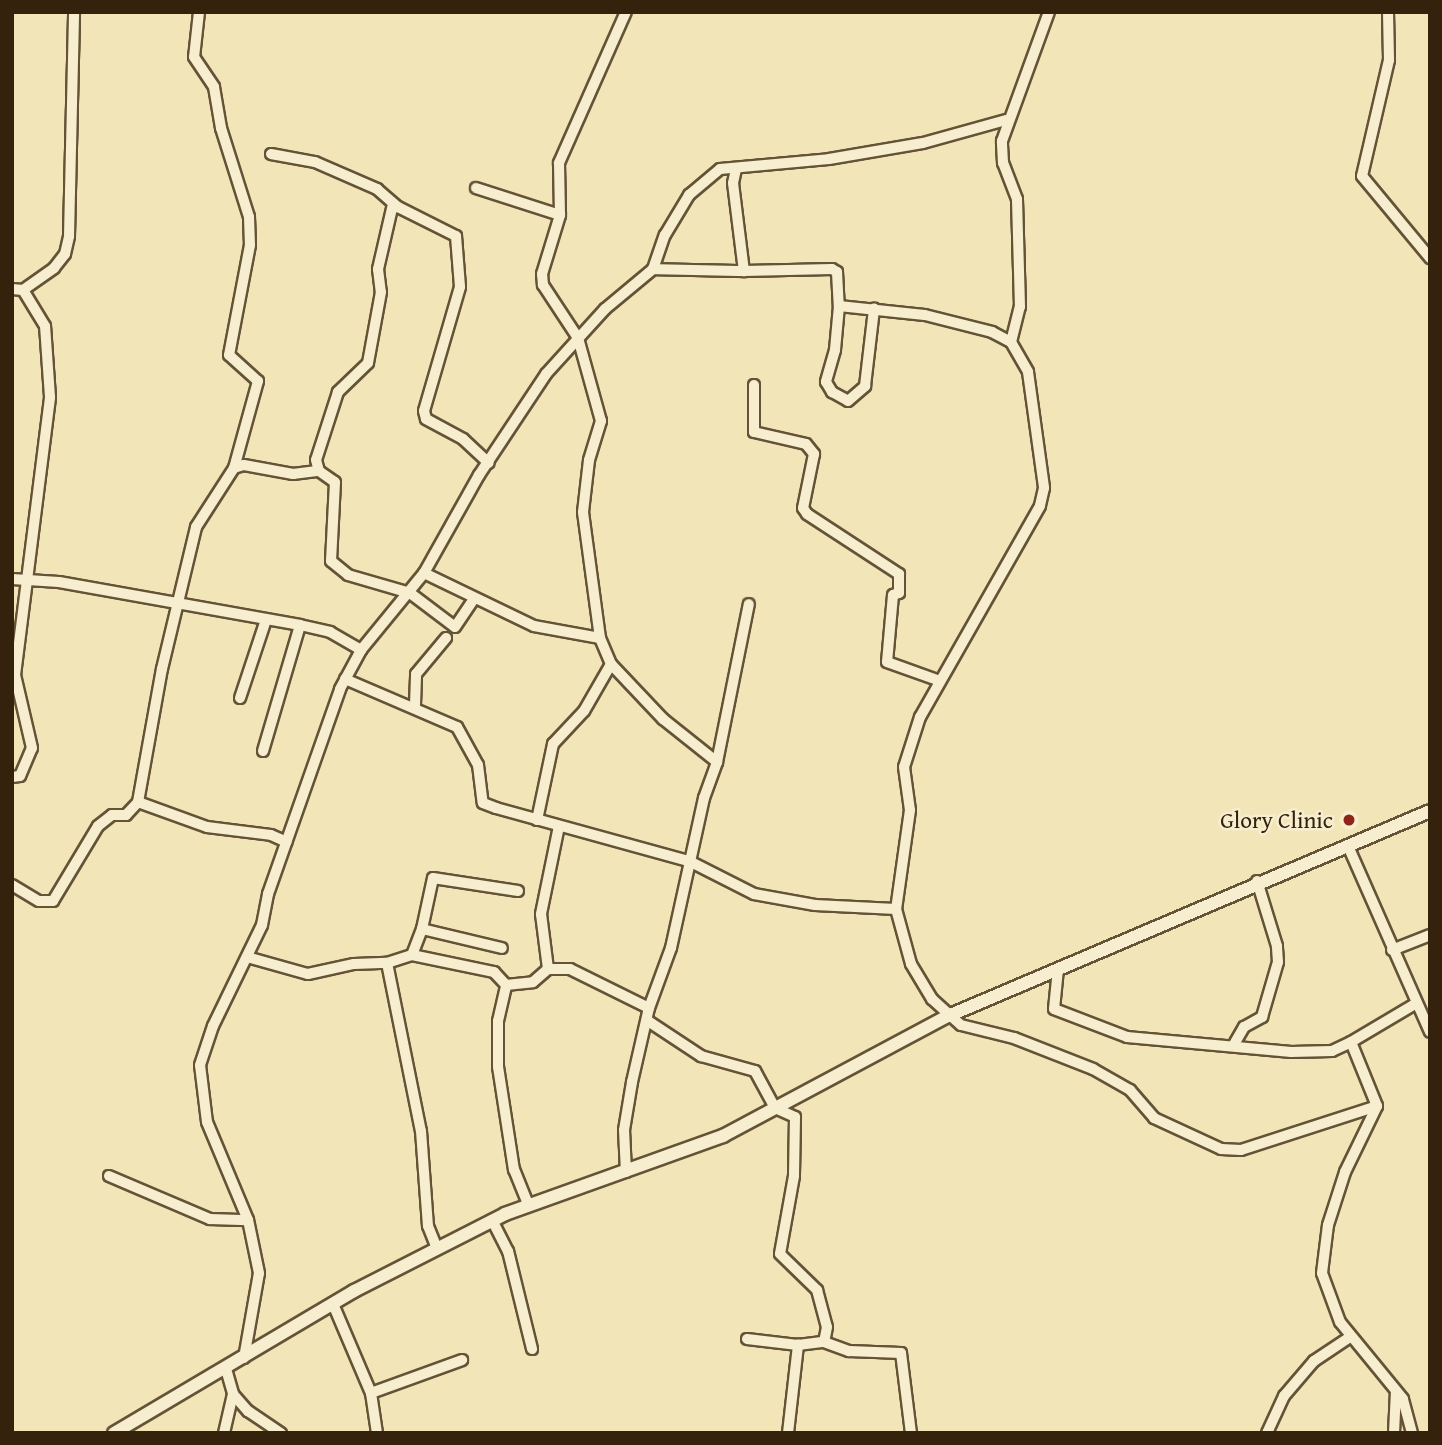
<!DOCTYPE html>
<html>
<head>
<meta charset="utf-8">
<style>
	body { margin:0 }
	#map { position:relative; width:1442px; height:1445px; overflow:hidden; background:#f2e5b7; font-family:"Gentium Book Plus",serif }
	div>[style] { position:absolute }
	[style*='--x'] { left:calc(var(--x)*1px); top:calc(var(--y)*1px); width:calc(var(--w)*1px); rotate:calc(var(--a)*1deg) }
	.roads { filter:drop-shadow(2px 0 #645337) drop-shadow(-2px 0 #645337) drop-shadow(0 2px #645337) drop-shadow(0 -2px #645337) }
	.street>* { height:10px; margin:-5px; padding:0 5px; transform-origin:5px; border-radius:5px; background:#f7eed0 }
	.secondary>* { height:12px; margin:-6px; padding:0 6px; transform-origin:6px; border-radius:6px; background:#f7eed0 }
	.dots>* { width:19px; height:19px; translate:-50% -50%; box-sizing:border-box; border:4px solid #f7eed0; border-radius:50% }
	span { translate:-50% -50%; white-space:nowrap; text-align:center; line-height:1.15; -webkit-text-stroke:5px #f7eed0; paint-order:stroke }
	.poi-label { font-size:23px; color:#34220c }
	.right { translate:-100% -50%; text-align:right }
	.frame { position:absolute; inset:0; border:14px solid #34220c; pointer-events:none }
</style>
</head>
<body>
<div id="map">
	<div class="roads">
		<div class="street">
			<div style="--x:199;--y:12;--w:45;--a:96.3"></div>
			<div style="--x:194;--y:57;--w:36;--a:56"></div>
			<div style="--x:214;--y:87;--w:42;--a:80.3"></div>
			<div style="--x:221;--y:128;--w:93;--a:72.5"></div>
			<div style="--x:249;--y:217;--w:28;--a:88"></div>
			<div style="--x:250;--y:245;--w:112;--a:100.8"></div>
			<div style="--x:229;--y:355;--w:39;--a:42"></div>
			<div style="--x:258;--y:381;--w:90;--a:105.4"></div>
			<div style="--x:1388;--y:12;--w:48;--a:88.8"></div>
			<div style="--x:1389;--y:60;--w:119;--a:103.1"></div>
			<div style="--x:1362;--y:176;--w:107;--a:50.3"></div>
			<div style="--x:271;--y:154;--w:45;--a:10.3"></div>
			<div style="--x:315;--y:162;--w:68;--a:23.5"></div>
			<div style="--x:377;--y:189;--w:28;--a:41"></div>
			<div style="--x:398;--y:207;--w:65;--a:26.6"></div>
			<div style="--x:456;--y:236;--w:51;--a:85.5"></div>
			<div style="--x:460;--y:287;--w:129;--a:106.2"></div>
			<div style="--x:424;--y:411;--w:8;--a:76"></div>
			<div style="--x:426;--y:419;--w:42;--a:28.4"></div>
			<div style="--x:463;--y:439;--w:35;--a:43"></div>
			<div style="--x:736;--y:169;--w:14;--a:102"></div>
			<div style="--x:733;--y:183;--w:89;--a:82.9"></div>
			<div style="--x:744;--y:271;--w:88;--a:-1.3"></div>
			<div style="--x:832;--y:269;--w:6;--a:31"></div>
			<div style="--x:837;--y:272;--w:34;--a:87"></div>
			<div style="--x:839;--y:306;--w:86;--a:6"></div>
			<div style="--x:925;--y:315;--w:69;--a:14.2"></div>
			<div style="--x:992;--y:332;--w:21;--a:28"></div>
			<div style="--x:1011;--y:342;--w:34;--a:60"></div>
			<div style="--x:1028;--y:372;--w:117;--a:82.1"></div>
			<div style="--x:1044;--y:488;--w:18;--a:103"></div>
			<div style="--x:1040;--y:506;--w:243;--a:119.6"></div>
			<div style="--x:920;--y:717;--w:52;--a:107.7"></div>
			<div style="--x:904;--y:767;--w:43;--a:82.1"></div>
			<div style="--x:910;--y:810;--w:100;--a:98"></div>
			<div style="--x:896;--y:909;--w:57;--a:74.7"></div>
			<div style="--x:911;--y:964;--w:41;--a:59"></div>
			<div style="--x:932;--y:999;--w:39;--a:42"></div>
			<div style="--x:961;--y:1025;--w:55;--a:13.8"></div>
			<div style="--x:1014;--y:1038;--w:85;--a:21.4"></div>
			<div style="--x:1093;--y:1069;--w:43;--a:29.6"></div>
			<div style="--x:1130;--y:1090;--w:37;--a:49"></div>
			<div style="--x:1154;--y:1118;--w:74;--a:24.8"></div>
			<div style="--x:1221;--y:1149;--w:20;--a:3"></div>
			<div style="--x:1241;--y:1150;--w:143;--a:-17.9"></div>
			<div style="--x:476;--y:188;--w:88;--a:17.8"></div>
			<div style="--x:393;--y:204;--w:67;--a:103"></div>
			<div style="--x:378;--y:269;--w:23;--a:83"></div>
			<div style="--x:381;--y:292;--w:72;--a:100.4"></div>
			<div style="--x:368;--y:363;--w:42;--a:136"></div>
			<div style="--x:338;--y:392;--w:71;--a:107.9"></div>
			<div style="--x:316;--y:460;--w:11;--a:75"></div>
			<div style="--x:319;--y:471;--w:19;--a:35"></div>
			<div style="--x:335;--y:482;--w:79;--a:92.9"></div>
			<div style="--x:331;--y:561;--w:22;--a:39"></div>
			<div style="--x:348;--y:575;--w:65;--a:16.2"></div>
			<div style="--x:410;--y:593;--w:56;--a:37.1"></div>
			<div style="--x:455;--y:627;--w:34;--a:-56"></div>
			<div style="--x:653;--y:269;--w:91;--a:1.3"></div>
			<div style="--x:12;--y:289;--w:11;--a:5"></div>
			<div style="--x:23;--y:290;--w:38;--a:-35"></div>
			<div style="--x:54;--y:268;--w:18;--a:-52"></div>
			<div style="--x:65;--y:254;--w:18;--a:-77"></div>
			<div style="--x:69;--y:236;--w:224;--a:-88.7"></div>
			<div style="--x:839;--y:306;--w:44;--a:95.2"></div>
			<div style="--x:835;--y:350;--w:33;--a:106"></div>
			<div style="--x:826;--y:382;--w:12;--a:59"></div>
			<div style="--x:832;--y:392;--w:18;--a:29"></div>
			<div style="--x:848;--y:401;--w:23;--a:-41"></div>
			<div style="--x:865;--y:386;--w:78;--a:-83.3"></div>
			<div style="--x:1011;--y:342;--w:36;--a:-76"></div>
			<div style="--x:1020;--y:307;--w:108;--a:-91.6"></div>
			<div style="--x:1017;--y:199;--w:39;--a:-111"></div>
			<div style="--x:1003;--y:163;--w:22;--a:-93"></div>
			<div style="--x:1002;--y:141;--w:137;--a:-70"></div>
			<div style="--x:754;--y:385;--w:47;--a:90"></div>
			<div style="--x:754;--y:432;--w:53;--a:13"></div>
			<div style="--x:806;--y:444;--w:13;--a:51"></div>
			<div style="--x:814;--y:454;--w:55;--a:101.5"></div>
			<div style="--x:803;--y:508;--w:7;--a:56"></div>
			<div style="--x:807;--y:514;--w:110;--a:33.1"></div>
			<div style="--x:899;--y:574;--w:19;--a:90"></div>
			<div style="--x:899;--y:593;--w:6;--a:162"></div>
			<div style="--x:893;--y:595;--w:67;--a:95.1"></div>
			<div style="--x:887;--y:662;--w:56;--a:19.7"></div>
			<div style="--x:424;--y:573;--w:122;--a:25.7"></div>
			<div style="--x:534;--y:626;--w:67;--a:10.3"></div>
			<div style="--x:12;--y:579;--w:47;--a:3.7"></div>
			<div style="--x:59;--y:582;--w:245;--a:10.1"></div>
			<div style="--x:300;--y:625;--w:31;--a:13"></div>
			<div style="--x:330;--y:632;--w:36;--a:30"></div>
			<div style="--x:611;--y:664;--w:76;--a:46.6"></div>
			<div style="--x:663;--y:719;--w:69;--a:38.5"></div>
			<div style="--x:345;--y:679;--w:122;--a:23.2"></div>
			<div style="--x:457;--y:727;--w:43;--a:61.1"></div>
			<div style="--x:478;--y:765;--w:38;--a:83"></div>
			<div style="--x:483;--y:803;--w:14;--a:21"></div>
			<div style="--x:496;--y:808;--w:200;--a:15.4"></div>
			<div style="--x:689;--y:861;--w:73;--a:26.9"></div>
			<div style="--x:754;--y:894;--w:62;--a:10.2"></div>
			<div style="--x:815;--y:905;--w:81;--a:2.8"></div>
			<div style="--x:240;--y:698;--w:82;--a:-71.6"></div>
			<div style="--x:415;--y:705;--w:31;--a:-88"></div>
			<div style="--x:416;--y:674;--w:47;--a:-50.2"></div>
			<div style="--x:263;--y:751;--w:131;--a:-73.6"></div>
			<div style="--x:12;--y:777;--w:8;--a:-7"></div>
			<div style="--x:20;--y:776;--w:30;--a:-67"></div>
			<div style="--x:32;--y:748;--w:75;--a:-103.1"></div>
			<div style="--x:15;--y:675;--w:280;--a:-82.8"></div>
			<div style="--x:50;--y:397;--w:71;--a:-94"></div>
			<div style="--x:45;--y:326;--w:42;--a:-121.4"></div>
			<div style="--x:138;--y:802;--w:73;--a:19.9"></div>
			<div style="--x:207;--y:827;--w:64;--a:7.1"></div>
			<div style="--x:271;--y:835;--w:17;--a:24"></div>
			<div style="--x:537;--y:820;--w:78;--a:-78.1"></div>
			<div style="--x:553;--y:744;--w:45;--a:-46.8"></div>
			<div style="--x:584;--y:711;--w:54;--a:-60.1"></div>
			<div style="--x:611;--y:664;--w:28;--a:-113"></div>
			<div style="--x:600;--y:638;--w:127;--a:-97.7"></div>
			<div style="--x:583;--y:512;--w:52;--a:-83.4"></div>
			<div style="--x:589;--y:460;--w:41;--a:-72.9"></div>
			<div style="--x:601;--y:421;--w:86;--a:-105.5"></div>
			<div style="--x:578;--y:338;--w:64;--a:-123.4"></div>
			<div style="--x:543;--y:285;--w:11;--a:-95"></div>
			<div style="--x:542;--y:274;--w:62;--a:-73"></div>
			<div style="--x:560;--y:215;--w:52;--a:-91.1"></div>
			<div style="--x:559;--y:163;--w:165;--a:-66.1"></div>
			<div style="--x:559;--y:826;--w:90;--a:101.6"></div>
			<div style="--x:541;--y:914;--w:55;--a:82.7"></div>
			<div style="--x:548;--y:969;--w:22;--a:0"></div>
			<div style="--x:570;--y:969;--w:88;--a:26.3"></div>
			<div style="--x:1348;--y:846;--w:203;--a:66.2"></div>
			<div style="--x:12;--y:885;--w:31;--a:31"></div>
			<div style="--x:39;--y:901;--w:14;--a:0"></div>
			<div style="--x:53;--y:901;--w:87;--a:-59"></div>
			<div style="--x:98;--y:826;--w:18;--a:-38"></div>
			<div style="--x:112;--y:815;--w:14;--a:0"></div>
			<div style="--x:126;--y:815;--w:18;--a:-47"></div>
			<div style="--x:138;--y:802;--w:135;--a:-79.8"></div>
			<div style="--x:162;--y:669;--w:146;--a:-76.5"></div>
			<div style="--x:196;--y:527;--w:70;--a:-57.2"></div>
			<div style="--x:234;--y:468;--w:10;--a:-17"></div>
			<div style="--x:244;--y:465;--w:50;--a:10.4"></div>
			<div style="--x:293;--y:474;--w:26;--a:-7"></div>
			<div style="--x:422;--y:929;--w:52;--a:-77.8"></div>
			<div style="--x:433;--y:878;--w:86;--a:8.7"></div>
			<div style="--x:1392;--y:950;--w:41;--a:-21.5"></div>
			<div style="--x:412;--y:955;--w:84;--a:11.7"></div>
			<div style="--x:494;--y:972;--w:18;--a:47"></div>
			<div style="--x:247;--y:957;--w:63;--a:15.6"></div>
			<div style="--x:308;--y:974;--w:47;--a:-12.3"></div>
			<div style="--x:354;--y:964;--w:33;--a:-2"></div>
			<div style="--x:387;--y:963;--w:26;--a:-18"></div>
			<div style="--x:412;--y:955;--w:28;--a:-69"></div>
			<div style="--x:422;--y:929;--w:82;--a:13.4"></div>
			<div style="--x:387;--y:963;--w:171;--a:78.6"></div>
			<div style="--x:421;--y:1131;--w:95;--a:85.8"></div>
			<div style="--x:428;--y:1226;--w:24;--a:68"></div>
			<div style="--x:1058;--y:969;--w:40;--a:95.7"></div>
			<div style="--x:1054;--y:1009;--w:78;--a:21"></div>
			<div style="--x:1127;--y:1037;--w:165;--a:5.2"></div>
			<div style="--x:1291;--y:1052;--w:41;--a:-1.4"></div>
			<div style="--x:1332;--y:1051;--w:21;--a:-25"></div>
			<div style="--x:648;--y:1021;--w:64;--a:33.4"></div>
			<div style="--x:701;--y:1056;--w:56;--a:15.5"></div>
			<div style="--x:755;--y:1071;--w:42;--a:61.6"></div>
			<div style="--x:775;--y:1108;--w:22;--a:24"></div>
			<div style="--x:795;--y:1117;--w:59;--a:91"></div>
			<div style="--x:794;--y:1176;--w:79;--a:100.2"></div>
			<div style="--x:780;--y:1254;--w:52;--a:44.2"></div>
			<div style="--x:817;--y:1290;--w:38;--a:75"></div>
			<div style="--x:827;--y:1327;--w:15;--a:101"></div>
			<div style="--x:824;--y:1342;--w:27;--a:20"></div>
			<div style="--x:849;--y:1351;--w:52;--a:2.2"></div>
			<div style="--x:901;--y:1353;--w:81;--a:82.9"></div>
			<div style="--x:1233;--y:1046;--w:22;--a:-60"></div>
			<div style="--x:1244;--y:1027;--w:21;--a:-29"></div>
			<div style="--x:1262;--y:1017;--w:57;--a:-73.8"></div>
			<div style="--x:1278;--y:962;--w:16;--a:-94"></div>
			<div style="--x:1277;--y:946;--w:68;--a:-107.1"></div>
			<div style="--x:626;--y:1172;--w:42;--a:-92.7"></div>
			<div style="--x:624;--y:1130;--w:49;--a:-80.5"></div>
			<div style="--x:632;--y:1082;--w:76;--a:-77.1"></div>
			<div style="--x:649;--y:1008;--w:64;--a:-69.9"></div>
			<div style="--x:671;--y:948;--w:154;--a:-77.6"></div>
			<div style="--x:704;--y:798;--w:38;--a:-70"></div>
			<div style="--x:717;--y:762;--w:161;--a:-78.6"></div>
			<div style="--x:109;--y:1176;--w:110;--a:23.1"></div>
			<div style="--x:210;--y:1219;--w:38;--a:2"></div>
			<div style="--x:528;--y:1204;--w:37;--a:-112"></div>
			<div style="--x:514;--y:1170;--w:104;--a:-98.8"></div>
			<div style="--x:498;--y:1067;--w:46;--a:-90"></div>
			<div style="--x:498;--y:1021;--w:37;--a:-77"></div>
			<div style="--x:506;--y:985;--w:27;--a:-6"></div>
			<div style="--x:533;--y:982;--w:20;--a:-41"></div>
			<div style="--x:492;--y:1220;--w:35;--a:63"></div>
			<div style="--x:508;--y:1251;--w:101;--a:76.2"></div>
			<div style="--x:333;--y:1304;--w:97;--a:66.9"></div>
			<div style="--x:371;--y:1393;--w:40;--a:81.5"></div>
			<div style="--x:747;--y:1339;--w:51;--a:6.7"></div>
			<div style="--x:244;--y:1358;--w:86;--a:-80"></div>
			<div style="--x:259;--y:1273;--w:54;--a:-101.7"></div>
			<div style="--x:248;--y:1220;--w:106;--a:-112.7"></div>
			<div style="--x:207;--y:1122;--w:57;--a:-97"></div>
			<div style="--x:200;--y:1065;--w:41;--a:-71.6"></div>
			<div style="--x:213;--y:1026;--w:112;--a:-64.1"></div>
			<div style="--x:262;--y:925;--w:32;--a:-79"></div>
			<div style="--x:268;--y:894;--w:217;--a:-70.6"></div>
			<div style="--x:340;--y:689;--w:44;--a:-61.7"></div>
			<div style="--x:361;--y:650;--w:99;--a:-50.7"></div>
			<div style="--x:424;--y:573;--w:112;--a:-60.7"></div>
			<div style="--x:479;--y:475;--w:121;--a:-56.4"></div>
			<div style="--x:546;--y:374;--w:88;--a:-47.8"></div>
			<div style="--x:605;--y:309;--w:62;--a:-39.8"></div>
			<div style="--x:653;--y:269;--w:36;--a:-71"></div>
			<div style="--x:665;--y:235;--w:47;--a:-59"></div>
			<div style="--x:689;--y:195;--w:40;--a:-40"></div>
			<div style="--x:720;--y:169;--w:109;--a:-5.2"></div>
			<div style="--x:829;--y:159;--w:95;--a:-9.7"></div>
			<div style="--x:923;--y:143;--w:86;--a:-15.5"></div>
			<div style="--x:226;--y:1369;--w:26;--a:74"></div>
			<div style="--x:233;--y:1394;--w:23;--a:49"></div>
			<div style="--x:248;--y:1411;--w:40;--a:34"></div>
			<div style="--x:371;--y:1393;--w:97;--a:-19.9"></div>
			<div style="--x:224;--y:1433;--w:40;--a:-77"></div>
			<div style="--x:788;--y:1433;--w:89;--a:-83.5"></div>
			<div style="--x:798;--y:1345;--w:26;--a:-7"></div>
			<div style="--x:1267;--y:1433;--w:41;--a:-65.3"></div>
			<div style="--x:1284;--y:1396;--w:46;--a:-49.4"></div>
			<div style="--x:1314;--y:1361;--w:43;--a:-33.7"></div>
			<div style="--x:1394;--y:1433;--w:42;--a:-87.3"></div>
			<div style="--x:1412;--y:1433;--w:35;--a:-105"></div>
			<div style="--x:1403;--y:1399;--w:99;--a:-129.3"></div>
			<div style="--x:1340;--y:1322;--w:52;--a:-110.2"></div>
			<div style="--x:1322;--y:1273;--w:48;--a:-82.9"></div>
			<div style="--x:1328;--y:1225;--w:56;--a:-72.2"></div>
			<div style="--x:1345;--y:1172;--w:73;--a:-64.1"></div>
			<div style="--x:1377;--y:1106;--w:69;--a:-112.1"></div>
			<div style="--x:1351;--y:1042;--w:74;--a:-30.7"></div>
		</div>
		<div class="secondary">
			<div style="--x:114;--y:1433;--w:279;--a:-30.6"></div>
			<div style="--x:354;--y:1291;--w:169;--a:-27"></div>
			<div style="--x:505;--y:1214;--w:232;--a:-19.7"></div>
			<div style="--x:723;--y:1136;--w:255;--a:-28.1"></div>
			<div style="--x:948;--y:1016;--w:524;--a:-23.04"></div>
		</div>
	</div>
	<div class="dots">
		<div style="left:1349px;top:820px;background:#8f2418"></div>
	</div>
	<div class="poi-label">
		<span class="right" style="left:1333px;top:820px">Glory Clinic</span>
	</div>
	<div class="frame"></div>
</div>
</body>
</html>
